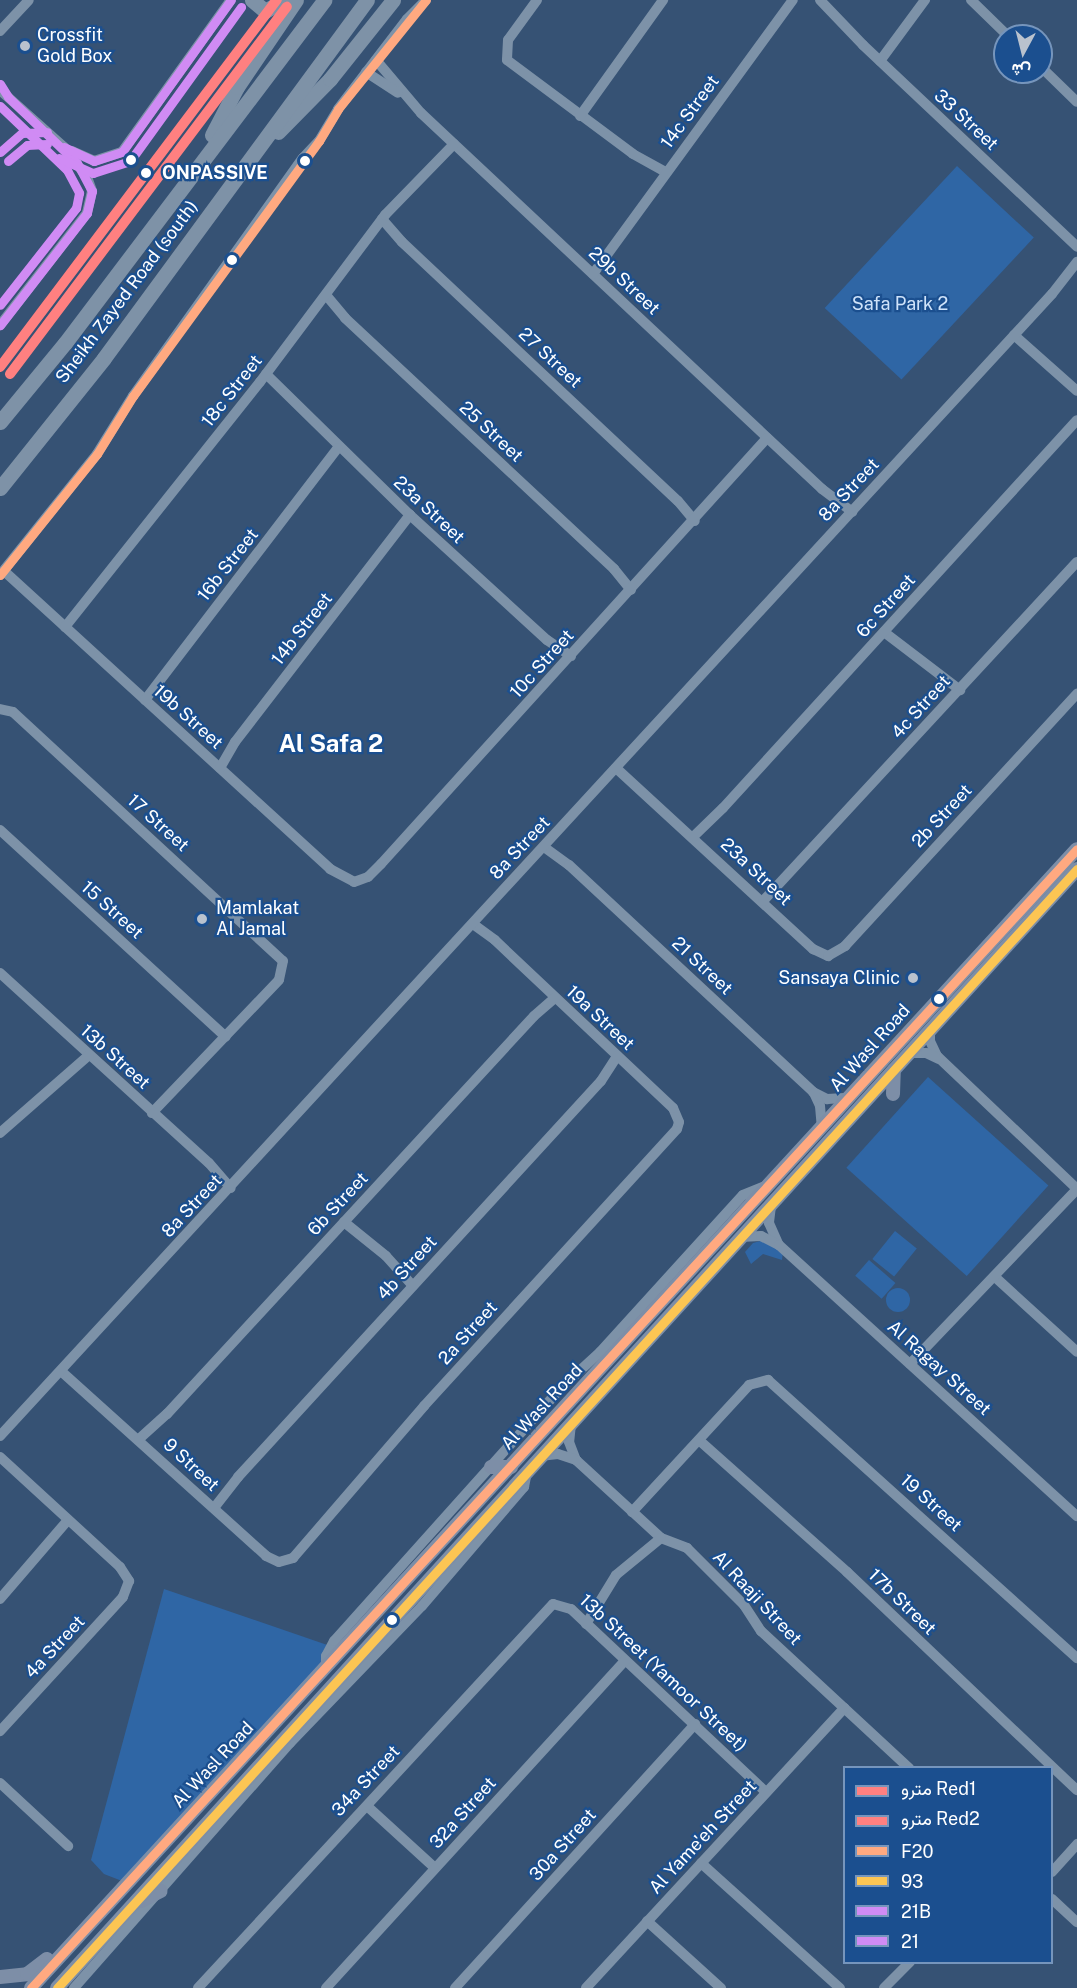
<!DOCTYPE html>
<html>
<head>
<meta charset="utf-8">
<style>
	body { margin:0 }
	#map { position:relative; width:1077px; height:1988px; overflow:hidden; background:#365274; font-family:"Public Sans",Vazirmatn,sans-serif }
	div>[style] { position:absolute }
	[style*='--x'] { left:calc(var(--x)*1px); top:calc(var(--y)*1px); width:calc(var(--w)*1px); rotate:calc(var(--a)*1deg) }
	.green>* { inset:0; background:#2f66a5; transform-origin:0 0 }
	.round { border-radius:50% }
	.minor>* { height:10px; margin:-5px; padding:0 5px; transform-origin:5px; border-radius:5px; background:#7d92a8 }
	.major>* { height:14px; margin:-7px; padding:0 7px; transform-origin:7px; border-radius:7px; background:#7d8ea7 }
	.highway>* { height:15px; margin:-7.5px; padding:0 7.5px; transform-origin:7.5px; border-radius:7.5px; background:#7e92a7 }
	.bus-1>* { height:9px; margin:-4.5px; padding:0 4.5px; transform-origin:4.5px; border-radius:4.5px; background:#ffa980 }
	.bus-2>* { height:9px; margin:-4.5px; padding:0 4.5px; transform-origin:4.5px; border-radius:4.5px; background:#fcc553 }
	.bus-3>* { height:9px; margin:-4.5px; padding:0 4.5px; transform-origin:4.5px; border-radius:4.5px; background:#d08bf4 }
	.bus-4>* { height:9px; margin:-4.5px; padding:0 4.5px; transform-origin:4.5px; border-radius:4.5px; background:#d08bf4 }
	.metro-1>* { height:10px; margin:-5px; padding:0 5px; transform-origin:5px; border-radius:5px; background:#ff8080 }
	.metro-2>* { height:10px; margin:-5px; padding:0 5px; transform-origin:5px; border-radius:5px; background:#ff8080 }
	.dots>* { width:16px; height:16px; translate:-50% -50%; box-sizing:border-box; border:3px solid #1b4f8f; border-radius:50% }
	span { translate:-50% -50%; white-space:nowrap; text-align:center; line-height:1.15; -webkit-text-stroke:4.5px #1b4f8f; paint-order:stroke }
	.poi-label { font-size:18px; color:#fff }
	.left { translate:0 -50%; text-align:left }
	.right { translate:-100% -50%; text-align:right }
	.street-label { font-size:18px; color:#fff }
	.stop-label { font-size:18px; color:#fff; font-weight:700 }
	.park-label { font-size:18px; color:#cfe3fa }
	.district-label { font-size:24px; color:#fff; font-weight:700 }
	.legend { position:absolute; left:843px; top:1766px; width:210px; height:198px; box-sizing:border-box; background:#1b4f8f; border:2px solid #7695bc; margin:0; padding:8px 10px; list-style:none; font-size:18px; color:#fff }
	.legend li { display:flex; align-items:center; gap:12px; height:30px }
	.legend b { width:30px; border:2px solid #7695bc }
	.north { position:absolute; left:993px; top:24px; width:60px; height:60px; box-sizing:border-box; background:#1b4f8f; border:2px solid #7695bc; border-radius:50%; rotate:187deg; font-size:16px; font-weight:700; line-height:24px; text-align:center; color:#fff }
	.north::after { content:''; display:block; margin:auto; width:21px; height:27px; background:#b9c2ce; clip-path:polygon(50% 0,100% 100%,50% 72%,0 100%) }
</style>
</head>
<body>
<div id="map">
	<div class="green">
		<div style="left:957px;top:166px;width:105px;height:194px;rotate:43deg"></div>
		<div style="left:928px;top:1077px;width:162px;height:122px;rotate:42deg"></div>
		<div style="left:895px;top:1231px;width:28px;height:36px;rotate:39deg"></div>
		<div style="clip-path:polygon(764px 1240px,783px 1251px,782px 1260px,763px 1254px,751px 1264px,745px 1252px,753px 1243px)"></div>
		<div style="left:869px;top:1260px;width:35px;height:21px;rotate:41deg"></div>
		<div class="round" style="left:886px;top:1288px;width:24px;height:24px"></div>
		<div style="clip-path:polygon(164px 1589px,336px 1648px,122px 1881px,104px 1874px,91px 1860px)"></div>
	</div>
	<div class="minor">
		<div style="--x:537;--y:0;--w:49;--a:125.9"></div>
		<div style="--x:508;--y:40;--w:20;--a:93"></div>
		<div style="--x:507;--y:60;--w:157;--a:36.7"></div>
		<div style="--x:633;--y:154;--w:38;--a:29"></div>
		<div style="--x:820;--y:0;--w:62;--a:46.3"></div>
		<div style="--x:863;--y:45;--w:294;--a:43.3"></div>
		<div style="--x:971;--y:0;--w:52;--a:44.2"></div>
		<div style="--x:0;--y:31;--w:42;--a:-46.9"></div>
		<div style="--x:376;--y:60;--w:70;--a:49.7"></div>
		<div style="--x:421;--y:113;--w:550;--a:43.16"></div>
		<div style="--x:822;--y:489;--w:38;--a:37"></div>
		<div style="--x:880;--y:61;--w:76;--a:-53.6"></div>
		<div style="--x:1041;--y:67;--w:50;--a:44.2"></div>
		<div style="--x:366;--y:72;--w:38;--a:33"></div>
		<div style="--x:0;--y:90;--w:86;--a:41.7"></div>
		<div style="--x:64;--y:147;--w:38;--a:53"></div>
		<div style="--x:87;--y:177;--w:15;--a:70"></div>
		<div style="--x:92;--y:191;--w:23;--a:103"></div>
		<div style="--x:87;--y:213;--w:142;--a:127.8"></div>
		<div style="--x:580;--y:116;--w:143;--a:-54.4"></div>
		<div style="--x:72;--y:151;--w:24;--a:24"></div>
		<div style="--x:94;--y:161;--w:29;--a:-18"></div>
		<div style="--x:122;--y:152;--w:187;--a:-54.4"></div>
		<div style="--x:382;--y:219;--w:30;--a:49"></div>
		<div style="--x:402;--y:242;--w:378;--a:43.2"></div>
		<div style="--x:678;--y:501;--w:26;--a:50"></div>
		<div style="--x:593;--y:274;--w:339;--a:-53.9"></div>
		<div style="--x:326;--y:295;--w:30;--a:50"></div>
		<div style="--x:345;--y:318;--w:368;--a:43"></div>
		<div style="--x:614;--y:569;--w:27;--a:51"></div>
		<div style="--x:1014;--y:335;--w:84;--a:41.6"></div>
		<div style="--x:266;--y:374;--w:202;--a:44.4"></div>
		<div style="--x:410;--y:515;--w:185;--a:42.4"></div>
		<div style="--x:547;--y:640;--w:29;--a:34"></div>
		<div style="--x:4;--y:571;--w:442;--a:42.4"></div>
		<div style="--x:330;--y:869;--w:27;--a:28"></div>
		<div style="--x:354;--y:882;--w:15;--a:-20"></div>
		<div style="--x:368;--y:877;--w:18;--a:-45"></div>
		<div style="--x:381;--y:864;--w:575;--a:-47.82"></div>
		<div style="--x:0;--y:575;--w:155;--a:-51.3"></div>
		<div style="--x:97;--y:454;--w:68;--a:-58.2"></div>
		<div style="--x:133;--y:396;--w:292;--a:-54.5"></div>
		<div style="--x:303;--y:158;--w:23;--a:-47"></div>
		<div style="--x:319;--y:141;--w:37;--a:-59"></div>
		<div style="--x:338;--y:109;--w:113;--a:-52.5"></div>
		<div style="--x:407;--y:19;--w:27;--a:-45"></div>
		<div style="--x:65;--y:627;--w:313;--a:-51.5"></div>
		<div style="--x:260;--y:382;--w:209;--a:-53.2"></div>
		<div style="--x:385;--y:215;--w:99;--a:-45.8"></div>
		<div style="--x:884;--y:632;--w:96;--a:37.3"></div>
		<div style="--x:145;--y:700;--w:317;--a:-52.6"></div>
		<div style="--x:0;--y:709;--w:13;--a:13"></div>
		<div style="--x:13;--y:712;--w:367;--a:42.7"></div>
		<div style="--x:283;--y:961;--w:19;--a:102"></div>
		<div style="--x:279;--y:980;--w:184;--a:133.7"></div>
		<div style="--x:220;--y:768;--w:30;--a:-60"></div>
		<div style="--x:235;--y:742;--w:287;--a:-52.4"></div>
		<div style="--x:616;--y:768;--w:268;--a:42.6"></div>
		<div style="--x:813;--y:949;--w:17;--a:25"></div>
		<div style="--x:828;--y:956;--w:20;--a:-30"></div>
		<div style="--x:845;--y:946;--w:343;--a:-47.4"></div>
		<div style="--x:0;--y:830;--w:306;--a:42.5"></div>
		<div style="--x:694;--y:836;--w:40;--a:-44"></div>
		<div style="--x:723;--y:808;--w:525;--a:-47.62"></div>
		<div style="--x:544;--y:847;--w:31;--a:36"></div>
		<div style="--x:569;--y:865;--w:333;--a:42.9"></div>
		<div style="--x:813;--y:1092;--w:16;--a:27"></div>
		<div style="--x:827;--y:1099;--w:22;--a:-3"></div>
		<div style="--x:763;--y:901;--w:462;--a:-47.2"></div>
		<div style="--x:0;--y:973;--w:282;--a:42.3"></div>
		<div style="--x:209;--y:1163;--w:33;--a:49"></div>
		<div style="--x:930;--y:1030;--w:11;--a:90"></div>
		<div style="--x:930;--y:1041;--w:17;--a:65"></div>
		<div style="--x:937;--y:1056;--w:193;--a:43.5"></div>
		<div style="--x:909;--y:1053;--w:17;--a:0"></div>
		<div style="--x:926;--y:1053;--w:14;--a:25"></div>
		<div style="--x:814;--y:1093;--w:14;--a:65"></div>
		<div style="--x:820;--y:1106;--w:21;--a:85"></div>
		<div style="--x:0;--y:1133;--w:118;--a:-41.2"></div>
		<div style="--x:771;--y:1206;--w:17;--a:97"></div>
		<div style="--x:769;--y:1223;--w:24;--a:66"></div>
		<div style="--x:344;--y:1222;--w:54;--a:39"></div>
		<div style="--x:386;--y:1256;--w:40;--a:48"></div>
		<div style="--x:740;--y:1237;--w:21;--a:-3"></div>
		<div style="--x:761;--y:1236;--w:20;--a:27"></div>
		<div style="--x:779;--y:1245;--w:403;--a:42.3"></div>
		<div style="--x:995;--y:1277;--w:111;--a:42.4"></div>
		<div style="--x:910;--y:1364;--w:242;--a:-46.3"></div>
		<div style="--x:62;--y:1372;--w:275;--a:42"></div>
		<div style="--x:266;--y:1556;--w:14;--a:25"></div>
		<div style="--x:279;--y:1562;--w:15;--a:-16"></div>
		<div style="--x:293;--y:1558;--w:201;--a:-49.2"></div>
		<div style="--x:424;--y:1406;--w:375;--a:-47.6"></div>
		<div style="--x:677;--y:1129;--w:7;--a:-74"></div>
		<div style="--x:679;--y:1122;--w:15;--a:-113"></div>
		<div style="--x:673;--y:1108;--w:245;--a:-136.7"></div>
		<div style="--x:495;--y:940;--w:27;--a:-144"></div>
		<div style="--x:571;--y:1424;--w:18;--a:96"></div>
		<div style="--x:569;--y:1442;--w:19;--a:69"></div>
		<div style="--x:576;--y:1460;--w:115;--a:42.5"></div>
		<div style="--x:661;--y:1538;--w:28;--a:21"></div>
		<div style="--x:687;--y:1548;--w:81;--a:45"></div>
		<div style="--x:744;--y:1605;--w:31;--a:57"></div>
		<div style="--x:761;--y:1631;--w:202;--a:42.8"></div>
		<div style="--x:0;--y:1436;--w:1553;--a:-47.35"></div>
		<div style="--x:1052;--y:294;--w:41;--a:-52"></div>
		<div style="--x:139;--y:1439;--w:38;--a:-42"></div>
		<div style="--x:167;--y:1414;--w:541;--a:-47.32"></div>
		<div style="--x:534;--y:1016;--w:28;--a:-41"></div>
		<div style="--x:700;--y:1441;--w:197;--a:41.7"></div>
		<div style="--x:847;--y:1572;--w:317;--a:43.5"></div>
		<div style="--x:540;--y:1456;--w:18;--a:-6"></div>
		<div style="--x:558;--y:1454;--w:19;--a:18"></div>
		<div style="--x:0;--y:1457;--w:163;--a:42.5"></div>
		<div style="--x:120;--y:1567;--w:17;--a:57"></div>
		<div style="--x:129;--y:1581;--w:17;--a:111"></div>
		<div style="--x:123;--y:1597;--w:182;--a:132.5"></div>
		<div style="--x:214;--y:1508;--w:39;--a:-52"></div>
		<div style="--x:238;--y:1477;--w:537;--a:-47.49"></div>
		<div style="--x:601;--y:1081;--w:30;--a:-57"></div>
		<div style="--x:632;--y:1512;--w:173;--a:-47.3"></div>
		<div style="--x:749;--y:1385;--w:20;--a:-15"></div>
		<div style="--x:768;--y:1380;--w:416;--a:42"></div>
		<div style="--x:0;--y:1599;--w:104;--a:-49.3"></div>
		<div style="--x:586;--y:1624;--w:57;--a:-58.5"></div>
		<div style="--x:616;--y:1575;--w:58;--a:-39.4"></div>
		<div style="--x:326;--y:1668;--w:12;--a:-90"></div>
		<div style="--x:326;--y:1656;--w:17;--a:-62"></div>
		<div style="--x:334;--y:1641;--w:340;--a:-48.1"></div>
		<div style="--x:561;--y:1388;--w:53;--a:-42.7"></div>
		<div style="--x:600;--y:1352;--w:212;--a:-47.7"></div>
		<div style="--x:743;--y:1195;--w:29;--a:-22"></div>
		<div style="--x:0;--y:1783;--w:93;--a:42.8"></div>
		<div style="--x:367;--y:1806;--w:92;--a:42.4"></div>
		<div style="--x:701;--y:1863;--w:187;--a:42"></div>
		<div style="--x:1052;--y:1872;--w:38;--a:-48"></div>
		<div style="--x:1052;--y:1899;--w:34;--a:43"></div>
		<div style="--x:647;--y:1921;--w:100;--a:42.2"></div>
		<div style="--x:74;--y:1988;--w:327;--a:-48.6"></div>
		<div style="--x:290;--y:1743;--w:190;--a:-46.1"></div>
		<div style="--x:422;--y:1606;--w:157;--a:-49.4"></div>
		<div style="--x:524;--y:1487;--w:15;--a:-79"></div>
		<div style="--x:198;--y:1988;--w:523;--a:-47.25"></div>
		<div style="--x:553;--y:1604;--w:19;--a:16"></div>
		<div style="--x:571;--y:1609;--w:267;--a:43.2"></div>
		<div style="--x:326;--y:1988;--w:443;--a:-47.6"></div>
		<div style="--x:455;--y:1988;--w:357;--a:-47.7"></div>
		<div style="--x:586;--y:1988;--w:381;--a:-47.3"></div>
		<div style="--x:884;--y:1988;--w:37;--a:-45"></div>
	</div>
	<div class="major">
		<div style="--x:893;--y:1094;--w:24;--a:-88"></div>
		<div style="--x:491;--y:1467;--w:20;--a:0"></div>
		<div style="--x:141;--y:1901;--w:22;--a:-27"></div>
		<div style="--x:0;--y:1977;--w:27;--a:-6"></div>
		<div style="--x:27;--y:1974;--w:25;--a:-37"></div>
		<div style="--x:31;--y:1988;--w:1546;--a:-47.44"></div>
		<div style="--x:57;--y:1988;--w:1514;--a:-47.65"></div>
	</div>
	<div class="highway">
		<div style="--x:252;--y:0;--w:17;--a:40"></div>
		<div style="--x:265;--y:11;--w:22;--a:-30"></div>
		<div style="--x:278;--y:132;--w:74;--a:-45.5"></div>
		<div style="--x:330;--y:79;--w:101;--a:-51.4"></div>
		<div style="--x:212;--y:135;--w:54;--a:-62.5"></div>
		<div style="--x:237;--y:87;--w:105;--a:-55.9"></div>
		<div style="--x:0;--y:422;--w:102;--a:-50.6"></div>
		<div style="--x:65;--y:343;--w:430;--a:-52.9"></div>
		<div style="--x:0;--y:488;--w:166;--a:-51.3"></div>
		<div style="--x:104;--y:358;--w:444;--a:-53.7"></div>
	</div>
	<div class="bus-1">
		<div style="--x:0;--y:575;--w:155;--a:-51.3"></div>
		<div style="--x:97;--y:454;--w:68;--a:-58.2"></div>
		<div style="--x:133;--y:396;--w:316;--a:-53.9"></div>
		<div style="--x:319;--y:141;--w:37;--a:-59"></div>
		<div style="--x:338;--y:109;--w:140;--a:-51.1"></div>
		<div style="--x:31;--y:1988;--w:1546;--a:-47.44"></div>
	</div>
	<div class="bus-2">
		<div style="--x:57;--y:1988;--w:1514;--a:-47.65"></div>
	</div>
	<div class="bus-3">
		<div style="--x:0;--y:84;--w:15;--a:58"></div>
		<div style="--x:8;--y:97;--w:95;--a:43.7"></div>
		<div style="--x:77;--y:163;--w:32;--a:62"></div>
		<div style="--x:92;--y:191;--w:23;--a:103"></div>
		<div style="--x:87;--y:213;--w:142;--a:127.8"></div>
		<div style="--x:64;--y:147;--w:33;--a:25"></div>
		<div style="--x:94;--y:161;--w:29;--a:-18"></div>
		<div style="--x:122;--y:152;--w:187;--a:-54.4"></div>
		<div style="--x:0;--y:152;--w:29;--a:-41"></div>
		<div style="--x:22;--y:133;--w:25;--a:-2"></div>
	</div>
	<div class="bus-4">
		<div style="--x:0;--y:106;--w:93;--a:43.7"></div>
		<div style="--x:67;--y:170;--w:26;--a:62"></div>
		<div style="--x:79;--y:193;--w:15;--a:101"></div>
		<div style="--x:76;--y:208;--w:123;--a:128.1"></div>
		<div style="--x:59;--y:158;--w:37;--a:24"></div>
		<div style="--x:93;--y:173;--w:39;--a:-18"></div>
		<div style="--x:130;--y:161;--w:190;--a:-54.2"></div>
		<div style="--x:8;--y:161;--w:25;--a:-40"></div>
		<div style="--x:27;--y:145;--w:20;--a:-3"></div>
	</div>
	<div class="metro-1">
		<div style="--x:0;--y:367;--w:460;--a:-53"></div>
	</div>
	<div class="metro-2">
		<div style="--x:10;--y:374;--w:460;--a:-53"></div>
	</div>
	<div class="dots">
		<div style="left:25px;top:46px;background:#b9c2ce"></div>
		<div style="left:131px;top:160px;background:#fff"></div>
		<div style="left:305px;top:161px;background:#fff"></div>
		<div style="left:146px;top:173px;background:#fff"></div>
		<div style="left:232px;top:260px;background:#fff"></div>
		<div style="left:202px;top:919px;background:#b9c2ce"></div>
		<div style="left:913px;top:978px;background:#b9c2ce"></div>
		<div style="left:939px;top:999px;background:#fff"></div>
		<div style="left:392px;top:1620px;background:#fff"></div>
	</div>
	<div class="poi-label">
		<span class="left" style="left:37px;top:46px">Crossfit<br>Gold Box</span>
		<span class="left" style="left:216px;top:919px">Mamlakat<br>Al Jamal</span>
		<span class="right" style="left:900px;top:978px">Sansaya Clinic</span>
	</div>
	<div class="street-label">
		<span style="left:690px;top:112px;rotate:-54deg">14c Street</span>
		<span style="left:966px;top:120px;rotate:43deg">33 Street</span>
		<span style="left:624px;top:281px;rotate:43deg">29b Street</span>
		<span style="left:127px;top:292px;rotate:-53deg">Sheikh Zayed Road (south)</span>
		<span style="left:550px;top:358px;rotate:43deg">27 Street</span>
		<span style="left:232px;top:391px;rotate:-52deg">18c Street</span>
		<span style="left:491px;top:432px;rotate:43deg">25 Street</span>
		<span style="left:849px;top:490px;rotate:-47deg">8a Street</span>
		<span style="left:429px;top:510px;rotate:43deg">23a Street</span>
		<span style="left:228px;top:565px;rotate:-52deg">16b Street</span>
		<span style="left:886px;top:606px;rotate:-48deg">6c Street</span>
		<span style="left:302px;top:629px;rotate:-52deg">14b Street</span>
		<span style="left:542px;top:664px;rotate:-48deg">10c Street</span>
		<span style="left:921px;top:707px;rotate:-48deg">4c Street</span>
		<span style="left:188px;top:717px;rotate:42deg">19b Street</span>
		<span style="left:942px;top:816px;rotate:-47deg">2b Street</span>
		<span style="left:158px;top:823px;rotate:42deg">17 Street</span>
		<span style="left:520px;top:848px;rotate:-47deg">8a Street</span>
		<span style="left:756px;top:872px;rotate:43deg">23a Street</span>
		<span style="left:112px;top:910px;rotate:42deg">15 Street</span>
		<span style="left:702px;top:966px;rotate:43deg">21 Street</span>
		<span style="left:600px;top:1018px;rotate:43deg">19a Street</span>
		<span style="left:870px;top:1048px;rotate:-48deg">Al Wasl Road</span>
		<span style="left:115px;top:1057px;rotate:42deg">13b Street</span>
		<span style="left:338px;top:1204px;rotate:-47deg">6b Street</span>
		<span style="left:192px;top:1206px;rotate:-47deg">8a Street</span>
		<span style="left:407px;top:1268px;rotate:-48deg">4b Street</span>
		<span style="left:468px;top:1333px;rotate:-48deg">2a Street</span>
		<span style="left:939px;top:1368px;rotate:42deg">Al Ragay Street</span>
		<span style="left:542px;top:1407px;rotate:-47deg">Al Wasl Road</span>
		<span style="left:191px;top:1465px;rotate:43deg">9 Street</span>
		<span style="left:931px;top:1503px;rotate:42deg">19 Street</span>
		<span style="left:757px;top:1598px;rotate:47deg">Al Raaji Street</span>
		<span style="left:902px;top:1602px;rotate:44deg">17b Street</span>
		<span style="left:55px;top:1647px;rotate:-47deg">4a Street</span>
		<span style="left:663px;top:1673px;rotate:43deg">13b Street (Yamoor Street)</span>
		<span style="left:213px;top:1765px;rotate:-47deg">Al Wasl Road</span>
		<span style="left:366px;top:1781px;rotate:-47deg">34a Street</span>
		<span style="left:463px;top:1813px;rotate:-48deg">32a Street</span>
		<span style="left:703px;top:1837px;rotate:-47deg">Al Yame'eh Street</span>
		<span style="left:563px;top:1845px;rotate:-48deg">30a Street</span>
	</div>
	<div class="stop-label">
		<span class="left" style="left:162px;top:173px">ONPASSIVE</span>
	</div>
	<div class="park-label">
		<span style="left:900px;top:304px">Safa Park 2</span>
	</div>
	<div class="district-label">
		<span style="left:331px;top:744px">Al Safa 2</span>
	</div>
	<ul class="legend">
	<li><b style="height:8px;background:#ff8080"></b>مترو Red1</li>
	<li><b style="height:8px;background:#ff8080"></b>مترو Red2</li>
	<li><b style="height:8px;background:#ffa980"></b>F20</li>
	<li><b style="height:8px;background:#fcc553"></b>93</li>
	<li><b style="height:8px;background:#d08bf4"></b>21B</li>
	<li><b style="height:8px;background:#d08bf4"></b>21</li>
	</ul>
	<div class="north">ش</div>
</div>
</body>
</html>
